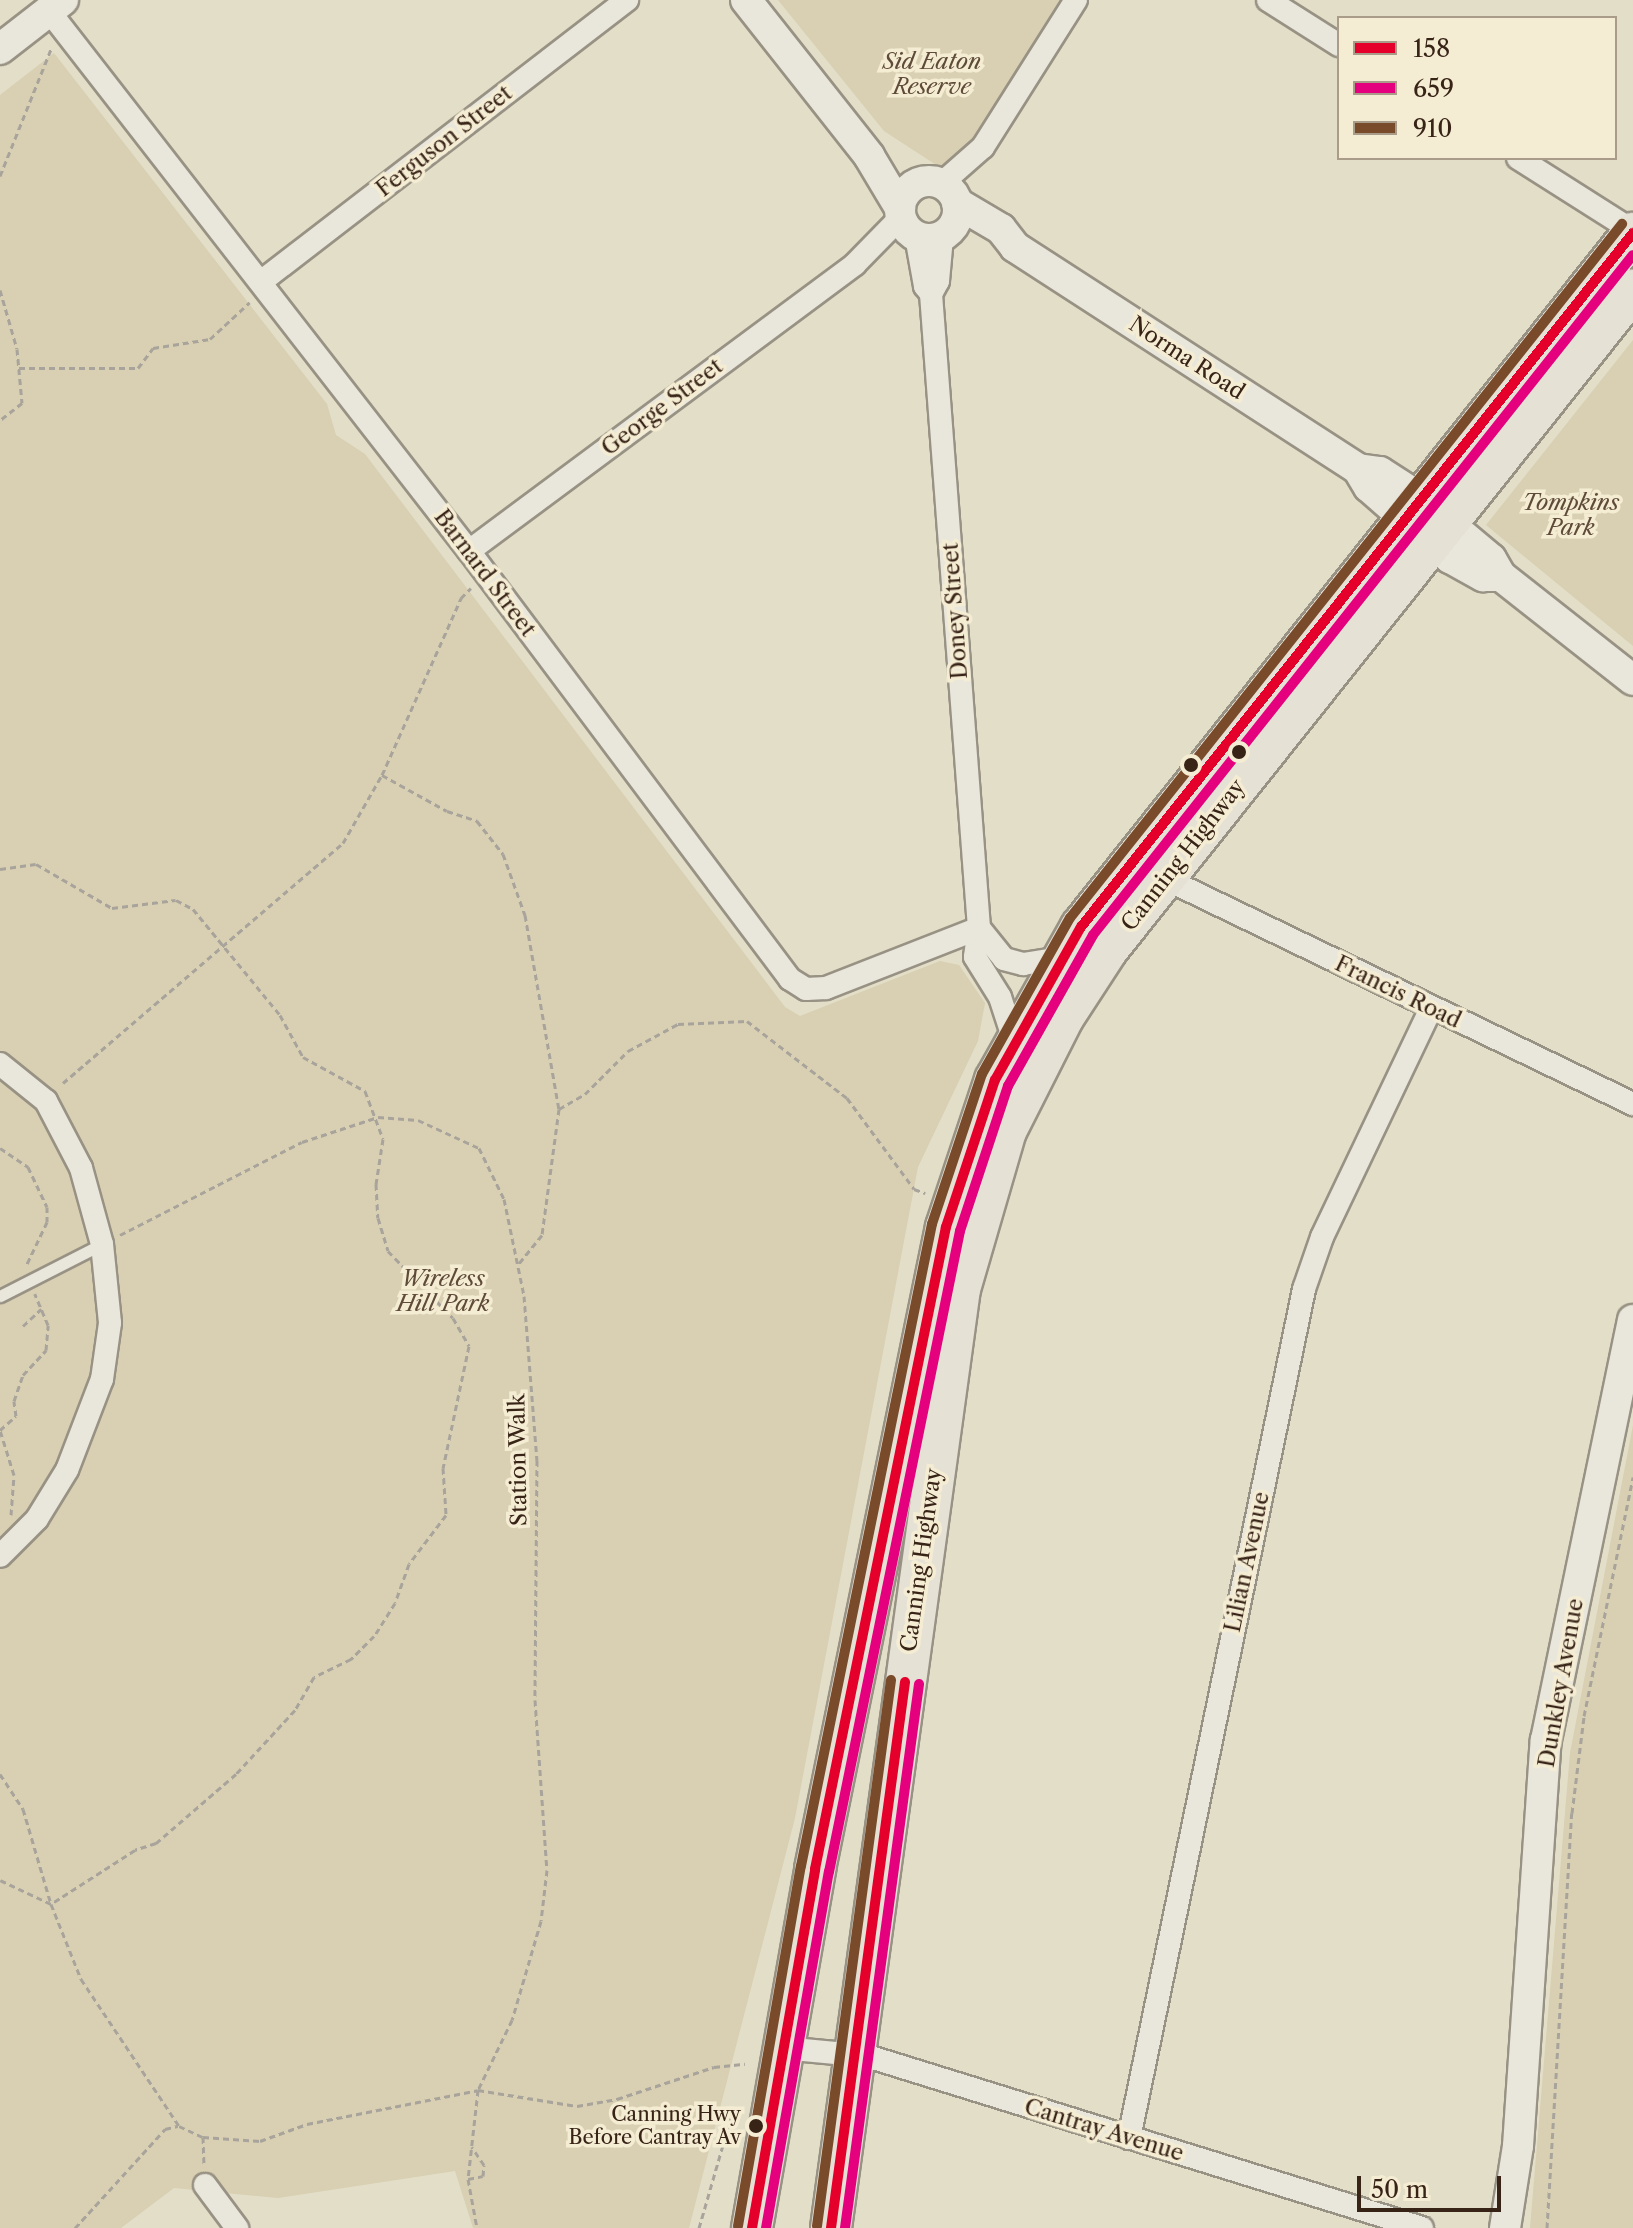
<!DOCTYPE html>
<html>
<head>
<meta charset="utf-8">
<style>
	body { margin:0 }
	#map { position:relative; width:1633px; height:2228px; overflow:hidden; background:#e3dec8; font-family:"Libre Caslon Text",serif }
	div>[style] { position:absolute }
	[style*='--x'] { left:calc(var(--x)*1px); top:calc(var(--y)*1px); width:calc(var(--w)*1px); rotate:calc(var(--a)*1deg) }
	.green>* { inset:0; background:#d9cfb2 }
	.path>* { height:3px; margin-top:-1.5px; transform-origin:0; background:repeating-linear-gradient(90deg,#a8a49b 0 6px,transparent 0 10px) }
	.roads { filter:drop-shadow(2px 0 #989284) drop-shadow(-2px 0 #989284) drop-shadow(0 2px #989284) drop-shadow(0 -2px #989284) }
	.lane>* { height:11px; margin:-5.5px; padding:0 5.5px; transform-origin:5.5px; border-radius:5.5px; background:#e9e6db }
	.street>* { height:22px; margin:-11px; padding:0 11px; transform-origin:11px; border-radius:11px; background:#e9e6db }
	.secondary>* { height:30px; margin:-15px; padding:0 15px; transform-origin:15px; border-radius:15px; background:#e9e6db }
	.secondary>.ring { margin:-15px; padding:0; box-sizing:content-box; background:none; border:30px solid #e9e6db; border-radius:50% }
	.highway>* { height:40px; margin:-20px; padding:0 20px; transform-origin:20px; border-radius:20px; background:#e6e1d5 }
	.bus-1>* { height:10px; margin:-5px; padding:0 5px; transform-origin:5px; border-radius:5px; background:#e4002b }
	.bus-2>* { height:10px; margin:-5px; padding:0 5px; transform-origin:5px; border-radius:5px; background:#e5007d }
	.bus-3>* { height:10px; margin:-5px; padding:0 5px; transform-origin:5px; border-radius:5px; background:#7a4b2a }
	.dots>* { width:22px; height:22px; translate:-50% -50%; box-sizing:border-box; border:4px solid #f5edd3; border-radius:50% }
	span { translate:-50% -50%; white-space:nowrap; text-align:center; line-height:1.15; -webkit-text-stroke:7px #f5edd3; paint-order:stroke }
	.bus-label { font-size:20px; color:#382317 }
	.right { translate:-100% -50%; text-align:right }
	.park-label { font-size:22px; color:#5e4b39; font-style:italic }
	.street-label { font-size:22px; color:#382317 }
	.legend { position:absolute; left:1337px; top:16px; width:280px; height:144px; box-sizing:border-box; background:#f5edd3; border:2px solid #a99c88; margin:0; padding:10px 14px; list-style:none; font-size:24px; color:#382317 }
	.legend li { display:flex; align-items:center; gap:16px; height:40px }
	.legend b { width:40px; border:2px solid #a99c88 }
	.scale { position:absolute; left:1357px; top:2176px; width:144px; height:36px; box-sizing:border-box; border:4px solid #382317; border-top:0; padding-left:10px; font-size:24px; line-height:28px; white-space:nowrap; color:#382317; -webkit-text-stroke:6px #f5edd3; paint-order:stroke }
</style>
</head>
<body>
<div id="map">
	<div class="green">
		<div style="clip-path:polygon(778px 0,1065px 0,967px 157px,947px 172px,884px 131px)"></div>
		<div style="clip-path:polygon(54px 53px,327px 404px,336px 435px,365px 454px,785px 1007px,800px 1016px,940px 961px,959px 965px,985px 1003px,978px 1041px,918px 1167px,795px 1818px,689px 2228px,473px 2228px,455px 2171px,278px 2198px,174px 2188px,121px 2228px,0 2228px,0 95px)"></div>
		<div style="clip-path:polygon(1633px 340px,1633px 646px,1486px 525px)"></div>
		<div style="clip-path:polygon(1633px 1425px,1633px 2228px,1530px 2228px,1570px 1753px)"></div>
	</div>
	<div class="path">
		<div style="--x:0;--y:176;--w:137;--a:-68.1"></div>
		<div style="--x:0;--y:290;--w:61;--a:73.9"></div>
		<div style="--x:17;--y:349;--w:54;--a:84.7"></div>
		<div style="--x:22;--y:403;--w:28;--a:142"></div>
		<div style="--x:19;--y:368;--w:119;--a:0"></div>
		<div style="--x:138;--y:368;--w:25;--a:-53"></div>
		<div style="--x:153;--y:348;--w:58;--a:-9"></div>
		<div style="--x:210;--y:339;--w:54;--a:-42.8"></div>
		<div style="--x:382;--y:775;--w:74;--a:29"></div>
		<div style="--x:447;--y:811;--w:32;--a:18"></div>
		<div style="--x:477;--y:821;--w:42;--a:51.8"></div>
		<div style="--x:503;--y:854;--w:65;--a:70.2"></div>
		<div style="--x:525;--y:915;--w:197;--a:80.1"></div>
		<div style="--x:559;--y:1109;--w:127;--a:97.7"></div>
		<div style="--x:542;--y:1235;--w:38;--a:129"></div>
		<div style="--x:0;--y:869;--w:36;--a:-8"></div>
		<div style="--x:36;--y:864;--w:88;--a:30.1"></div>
		<div style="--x:112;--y:908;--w:64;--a:-7.1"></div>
		<div style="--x:176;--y:900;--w:19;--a:28"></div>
		<div style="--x:193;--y:909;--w:137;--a:50.6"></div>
		<div style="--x:280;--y:1015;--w:48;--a:61.3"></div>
		<div style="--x:303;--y:1057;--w:71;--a:28.7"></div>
		<div style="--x:365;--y:1091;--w:51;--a:69.4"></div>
		<div style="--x:383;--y:1139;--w:46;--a:98.8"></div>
		<div style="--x:376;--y:1184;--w:34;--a:87"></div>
		<div style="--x:378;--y:1218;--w:34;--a:73"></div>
		<div style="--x:388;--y:1251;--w:93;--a:45.9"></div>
		<div style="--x:453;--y:1318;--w:32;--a:60"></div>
		<div style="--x:469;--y:1346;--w:125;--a:102"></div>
		<div style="--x:443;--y:1468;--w:47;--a:86.3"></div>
		<div style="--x:446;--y:1515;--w:61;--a:127.1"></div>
		<div style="--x:409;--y:1564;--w:41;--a:109.7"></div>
		<div style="--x:395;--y:1603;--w:39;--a:122"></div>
		<div style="--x:374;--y:1636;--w:33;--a:135"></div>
		<div style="--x:351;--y:1659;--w:41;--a:154.1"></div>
		<div style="--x:314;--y:1677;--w:38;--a:120"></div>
		<div style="--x:295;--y:1710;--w:87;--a:132.7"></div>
		<div style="--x:236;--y:1774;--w:106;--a:139.2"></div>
		<div style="--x:156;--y:1843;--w:22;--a:162"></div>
		<div style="--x:135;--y:1850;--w:100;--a:147.3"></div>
		<div style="--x:51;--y:1904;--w:56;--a:-154.8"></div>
		<div style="--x:63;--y:1083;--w:369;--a:-40.6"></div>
		<div style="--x:343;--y:843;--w:78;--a:-60.2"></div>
		<div style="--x:382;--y:775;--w:194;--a:-65.9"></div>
		<div style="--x:461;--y:598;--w:14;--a:-45"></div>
		<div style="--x:559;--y:1109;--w:30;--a:-30"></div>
		<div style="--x:585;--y:1094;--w:61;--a:-45"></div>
		<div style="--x:628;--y:1051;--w:57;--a:-28.4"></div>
		<div style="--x:678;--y:1024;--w:69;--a:-2.5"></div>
		<div style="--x:747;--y:1021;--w:126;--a:37.6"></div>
		<div style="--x:847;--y:1098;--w:113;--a:53.6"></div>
		<div style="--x:914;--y:1189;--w:12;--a:20"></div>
		<div style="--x:0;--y:1148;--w:34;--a:34"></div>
		<div style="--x:28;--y:1167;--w:44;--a:64.6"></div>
		<div style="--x:47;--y:1207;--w:15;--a:90"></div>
		<div style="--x:47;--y:1222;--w:47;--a:115.5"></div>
		<div style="--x:120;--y:1235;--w:204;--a:-27.1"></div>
		<div style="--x:302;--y:1142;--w:80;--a:-18.2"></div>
		<div style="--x:378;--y:1117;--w:40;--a:4.3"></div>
		<div style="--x:418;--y:1120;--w:67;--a:24.7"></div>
		<div style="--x:479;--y:1148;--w:57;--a:63.9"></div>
		<div style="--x:504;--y:1199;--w:99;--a:78.3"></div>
		<div style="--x:524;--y:1296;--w:165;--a:85.5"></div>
		<div style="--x:537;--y:1460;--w:240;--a:90.5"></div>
		<div style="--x:535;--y:1700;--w:170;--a:86"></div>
		<div style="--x:547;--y:1870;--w:51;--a:96.7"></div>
		<div style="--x:541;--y:1921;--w:103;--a:106.3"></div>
		<div style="--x:512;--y:2020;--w:78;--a:115.9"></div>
		<div style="--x:478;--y:2090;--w:90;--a:96.4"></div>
		<div style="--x:468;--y:2179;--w:50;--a:79.6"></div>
		<div style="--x:23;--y:1326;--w:25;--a:-43"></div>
		<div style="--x:11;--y:1515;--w:40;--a:-85.7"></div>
		<div style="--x:14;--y:1475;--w:47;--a:-107.3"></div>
		<div style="--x:0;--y:1430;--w:21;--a:-41"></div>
		<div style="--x:16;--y:1416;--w:15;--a:-98"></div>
		<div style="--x:14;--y:1401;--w:28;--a:-71"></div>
		<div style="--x:23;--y:1375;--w:34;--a:-47"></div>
		<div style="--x:46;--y:1350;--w:25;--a:-85"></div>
		<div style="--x:48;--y:1325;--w:34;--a:-113"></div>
		<div style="--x:0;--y:1774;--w:42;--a:56.7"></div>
		<div style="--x:23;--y:1809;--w:99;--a:73.6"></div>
		<div style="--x:51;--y:1904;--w:81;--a:68.2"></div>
		<div style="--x:81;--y:1979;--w:177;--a:56.3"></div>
		<div style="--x:179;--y:2126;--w:26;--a:25"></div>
		<div style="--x:203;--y:2137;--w:57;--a:4"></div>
		<div style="--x:260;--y:2141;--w:50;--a:-19.9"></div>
		<div style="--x:307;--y:2124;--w:174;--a:-11.2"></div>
		<div style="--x:478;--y:2090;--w:100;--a:9.2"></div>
		<div style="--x:577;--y:2106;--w:41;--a:-9.9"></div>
		<div style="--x:617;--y:2099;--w:102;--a:-18.3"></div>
		<div style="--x:714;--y:2067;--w:31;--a:-6"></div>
		<div style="--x:203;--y:2137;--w:28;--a:88"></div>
		<div style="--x:468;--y:2179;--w:15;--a:-11"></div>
		<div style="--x:483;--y:2176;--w:11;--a:-85"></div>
		<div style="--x:484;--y:2165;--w:22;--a:-124"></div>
		<div style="--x:75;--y:2228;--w:134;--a:-47.7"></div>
		<div style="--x:165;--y:2129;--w:13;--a:-13"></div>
		<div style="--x:699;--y:2228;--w:119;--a:-73.9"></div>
		<div style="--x:1547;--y:2228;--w:416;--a:-86.6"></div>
		<div style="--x:1572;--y:1813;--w:98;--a:-82.9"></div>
		<div style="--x:1584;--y:1716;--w:244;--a:-78.4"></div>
	</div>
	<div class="roads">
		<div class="lane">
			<div style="--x:0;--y:1296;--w:114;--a:-27"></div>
		</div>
		<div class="street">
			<div style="--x:1268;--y:0;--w:84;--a:32.4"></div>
			<div style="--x:49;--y:11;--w:684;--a:52.13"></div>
			<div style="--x:469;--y:551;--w:535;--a:53.13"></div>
			<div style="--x:790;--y:979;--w:19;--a:32"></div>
			<div style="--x:806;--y:989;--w:20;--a:-3"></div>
			<div style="--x:826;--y:988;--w:164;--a:-21.4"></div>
			<div style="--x:1518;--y:158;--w:136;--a:32.4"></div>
			<div style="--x:941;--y:184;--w:56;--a:-41.4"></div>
			<div style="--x:983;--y:147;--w:174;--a:-57.7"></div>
			<div style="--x:916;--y:236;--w:51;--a:79.8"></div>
			<div style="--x:925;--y:286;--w:10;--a:53"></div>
			<div style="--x:931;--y:294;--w:636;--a:85.67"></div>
			<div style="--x:979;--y:928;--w:29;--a:98"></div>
			<div style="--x:975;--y:957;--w:47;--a:58"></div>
			<div style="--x:1000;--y:997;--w:45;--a:72"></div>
			<div style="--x:262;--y:281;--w:461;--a:-37.6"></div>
			<div style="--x:931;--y:294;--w:15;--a:-62"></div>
			<div style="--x:938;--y:281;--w:44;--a:-84.8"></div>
			<div style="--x:469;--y:551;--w:481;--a:-36.6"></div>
			<div style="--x:855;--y:264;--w:66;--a:-45.6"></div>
			<div style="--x:1164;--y:878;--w:521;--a:25.73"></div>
			<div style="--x:979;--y:928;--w:40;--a:51"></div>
			<div style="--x:1004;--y:959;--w:20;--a:15"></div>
			<div style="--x:1023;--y:964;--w:38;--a:-9"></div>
			<div style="--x:0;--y:1064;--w:59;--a:38.8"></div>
			<div style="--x:46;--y:1101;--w:76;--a:62.4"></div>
			<div style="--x:81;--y:1168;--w:79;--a:74.6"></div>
			<div style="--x:102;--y:1244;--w:79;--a:84.2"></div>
			<div style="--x:110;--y:1323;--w:57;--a:98.1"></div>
			<div style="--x:102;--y:1379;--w:97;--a:111"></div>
			<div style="--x:67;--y:1470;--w:57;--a:121.5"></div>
			<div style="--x:37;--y:1519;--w:52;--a:135"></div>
			<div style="--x:783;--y:2048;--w:84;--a:5.4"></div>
			<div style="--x:867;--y:2056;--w:581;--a:17.22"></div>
			<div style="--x:1129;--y:2138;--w:867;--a:-78.35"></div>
			<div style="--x:1304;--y:1289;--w:55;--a:-70.9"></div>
			<div style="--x:1322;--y:1237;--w:254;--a:-64.5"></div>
			<div style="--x:205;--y:2185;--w:54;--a:53.3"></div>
		</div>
		<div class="secondary">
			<div style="--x:746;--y:0;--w:199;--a:51.7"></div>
			<div style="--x:869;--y:156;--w:61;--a:59.2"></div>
			<div style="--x:0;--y:49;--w:80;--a:-37.9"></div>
			<div class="ring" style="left:900px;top:181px;width:28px;height:28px"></div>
			<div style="--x:957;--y:203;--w:51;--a:30.6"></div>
			<div style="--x:1001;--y:229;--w:23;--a:52"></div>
			<div style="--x:1015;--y:247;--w:409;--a:32.9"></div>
			<div style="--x:1358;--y:469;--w:21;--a:59"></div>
			<div style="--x:1369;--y:487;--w:108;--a:41.2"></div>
			<div style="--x:1450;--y:558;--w:38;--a:29"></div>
			<div style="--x:1483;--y:576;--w:18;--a:0"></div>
			<div style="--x:1358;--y:469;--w:22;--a:8"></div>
			<div style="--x:1380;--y:472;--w:37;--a:33"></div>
			<div style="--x:1411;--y:492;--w:104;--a:39.9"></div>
			<div style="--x:1491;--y:559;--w:20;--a:60"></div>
			<div style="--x:1501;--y:576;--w:168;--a:38.2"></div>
			<div style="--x:1505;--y:2228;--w:83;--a:-81"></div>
			<div style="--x:1518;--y:2146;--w:407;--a:-86.1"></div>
			<div style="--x:1546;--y:1740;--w:429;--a:-78.3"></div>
		</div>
		<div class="highway">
			<div style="--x:752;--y:2228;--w:364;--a:-80"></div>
			<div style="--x:815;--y:1869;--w:655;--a:-78.47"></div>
			<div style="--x:946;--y:1227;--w:155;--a:-71.6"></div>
			<div style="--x:995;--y:1080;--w:176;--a:-60.7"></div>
			<div style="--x:1081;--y:927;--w:887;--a:-51.5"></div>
			<div style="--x:831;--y:2228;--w:948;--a:-82.18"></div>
			<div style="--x:960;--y:1289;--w:165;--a:-73.8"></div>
			<div style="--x:1006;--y:1131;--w:127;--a:-63.2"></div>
			<div style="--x:1063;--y:1018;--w:82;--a:-56.9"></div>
			<div style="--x:1108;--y:949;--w:843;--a:-51.46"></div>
		</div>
	</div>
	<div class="bus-1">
		<div style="--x:752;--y:2228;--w:364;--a:-80"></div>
		<div style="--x:815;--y:1869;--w:655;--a:-78.47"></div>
		<div style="--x:946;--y:1227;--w:155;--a:-71.6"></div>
		<div style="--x:995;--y:1080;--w:176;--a:-60.7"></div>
		<div style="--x:1081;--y:927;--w:887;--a:-51.5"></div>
		<div style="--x:831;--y:2228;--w:551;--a:-82.28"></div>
	</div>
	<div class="bus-2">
		<div style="--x:766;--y:2228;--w:362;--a:-80"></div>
		<div style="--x:829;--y:1872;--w:654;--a:-78.45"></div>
		<div style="--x:960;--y:1231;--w:153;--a:-71.7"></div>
		<div style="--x:1008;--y:1086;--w:173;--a:-60.6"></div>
		<div style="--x:1093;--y:935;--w:868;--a:-51.55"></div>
		<div style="--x:845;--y:2228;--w:549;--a:-82.25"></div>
	</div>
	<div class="bus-3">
		<div style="--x:738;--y:2226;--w:365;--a:-80.1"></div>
		<div style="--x:801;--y:1866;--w:655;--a:-78.47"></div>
		<div style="--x:932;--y:1224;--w:158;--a:-71.6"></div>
		<div style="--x:982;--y:1074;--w:179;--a:-60.6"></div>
		<div style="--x:1070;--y:918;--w:887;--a:-51.5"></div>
		<div style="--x:817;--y:2226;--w:551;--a:-82.28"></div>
	</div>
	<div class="dots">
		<div style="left:1239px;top:752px;background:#382317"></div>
		<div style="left:1191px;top:765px;background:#382317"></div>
		<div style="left:756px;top:2126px;background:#382317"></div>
	</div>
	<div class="bus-label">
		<span class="right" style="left:741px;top:2126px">Canning Hwy<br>Before Cantray Av</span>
	</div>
	<div class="park-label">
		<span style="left:932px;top:74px">Sid Eaton<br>Reserve</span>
		<span style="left:1571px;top:515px">Tompkins<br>Park</span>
		<span style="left:443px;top:1291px">Wireless<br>Hill Park</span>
	</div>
	<div class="street-label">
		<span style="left:444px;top:141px;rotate:-38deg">Ferguson Street</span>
		<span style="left:1187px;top:358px;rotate:33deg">Norma Road</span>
		<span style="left:662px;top:407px;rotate:-37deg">George Street</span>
		<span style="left:485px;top:573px;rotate:53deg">Barnard Street</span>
		<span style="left:955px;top:611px;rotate:-94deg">Doney Street</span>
		<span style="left:1183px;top:855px;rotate:-52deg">Canning Highway</span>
		<span style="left:1398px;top:992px;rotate:26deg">Francis Road</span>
		<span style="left:518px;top:1460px;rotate:-91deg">Station Walk</span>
		<span style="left:921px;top:1560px;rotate:-82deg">Canning Highway</span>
		<span style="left:1247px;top:1562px;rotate:-78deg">Lilian Avenue</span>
		<span style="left:1561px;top:1683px;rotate:-80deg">Dunkley Avenue</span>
		<span style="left:1104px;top:2130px;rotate:17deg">Cantray Avenue</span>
	</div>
	<ul class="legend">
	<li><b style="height:10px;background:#e4002b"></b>158</li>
	<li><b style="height:10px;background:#e5007d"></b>659</li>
	<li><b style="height:10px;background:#7a4b2a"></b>910</li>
	</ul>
	<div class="scale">50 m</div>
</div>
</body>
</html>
